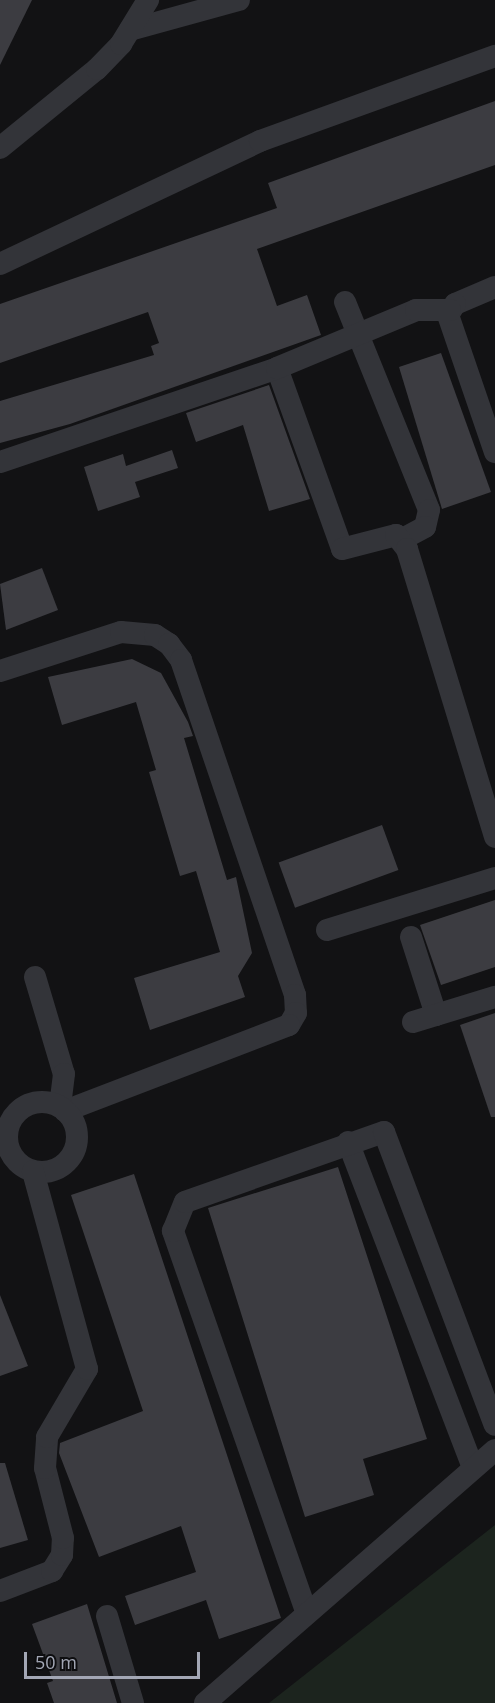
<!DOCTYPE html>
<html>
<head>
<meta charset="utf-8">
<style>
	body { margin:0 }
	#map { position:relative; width:495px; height:1703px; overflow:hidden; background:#121214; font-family:"Open Sans",sans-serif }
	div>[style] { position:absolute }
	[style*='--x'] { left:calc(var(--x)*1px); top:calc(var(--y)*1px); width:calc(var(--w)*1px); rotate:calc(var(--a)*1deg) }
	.green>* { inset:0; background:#1c241e }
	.building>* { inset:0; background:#3c3c41; transform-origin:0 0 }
	.street>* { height:22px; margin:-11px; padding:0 11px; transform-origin:11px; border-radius:11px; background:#333439 }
	.street>.ring { margin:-11px; padding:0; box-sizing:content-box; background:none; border:22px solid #333439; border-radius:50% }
	span { translate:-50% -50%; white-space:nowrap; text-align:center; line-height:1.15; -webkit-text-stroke:4.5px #0d0d0f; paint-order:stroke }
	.scale { position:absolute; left:24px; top:1652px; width:176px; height:27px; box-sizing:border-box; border:3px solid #a3a7b5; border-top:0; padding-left:8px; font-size:18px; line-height:21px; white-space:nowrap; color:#a3a7b5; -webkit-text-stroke:4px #0d0d0f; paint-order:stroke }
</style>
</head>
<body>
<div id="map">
	<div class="green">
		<div style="clip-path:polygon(495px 1525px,495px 1703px,269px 1703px)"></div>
	</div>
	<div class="building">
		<div style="clip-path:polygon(0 0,32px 0,0 65px)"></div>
		<div style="clip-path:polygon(495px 101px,495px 165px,257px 249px,277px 306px,307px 295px,321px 335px,70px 424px,0 443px,0 401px,154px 355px,151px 346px,159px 343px,148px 312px,0 363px,0 304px,277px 208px,268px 183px)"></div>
		<div style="clip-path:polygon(441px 353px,491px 492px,442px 509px,399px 367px)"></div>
		<div style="clip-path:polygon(269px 385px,310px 499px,269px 511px,243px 425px,196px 442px,186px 413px)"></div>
		<div style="clip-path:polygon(172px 450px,178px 468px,135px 482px,140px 497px,98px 511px,84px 467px,123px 454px,126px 466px)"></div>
		<div style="clip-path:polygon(42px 568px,58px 610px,6px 630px,0 584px)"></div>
		<div style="clip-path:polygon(132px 659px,161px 673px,188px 722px,193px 736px,184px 738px,227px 880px,236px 877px,252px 953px,238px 976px,245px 997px,150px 1030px,134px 978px,220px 952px,196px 871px,180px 876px,149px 772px,156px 770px,136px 702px,62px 725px,48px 677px)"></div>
		<div style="left:382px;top:825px;width:48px;height:110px;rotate:70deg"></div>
		<div style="clip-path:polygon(495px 900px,495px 967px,441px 985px,420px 925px)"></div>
		<div style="clip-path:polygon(495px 1013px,495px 1117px,491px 1117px,460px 1025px)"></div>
		<div style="clip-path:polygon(338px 1167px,427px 1439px,363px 1459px,374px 1495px,305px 1517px,208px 1208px)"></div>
		<div style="clip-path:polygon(134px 1174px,281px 1618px,219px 1639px,206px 1600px,135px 1625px,125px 1596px,196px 1572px,181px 1526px,99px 1557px,59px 1453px,60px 1443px,143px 1411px,71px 1195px)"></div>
		<div style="clip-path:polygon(0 1295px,28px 1366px,0 1376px)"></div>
		<div style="clip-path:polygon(0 1463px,5px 1463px,28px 1540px,0 1548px)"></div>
		<div style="clip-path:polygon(87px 1604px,117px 1703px,54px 1703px,47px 1683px,53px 1681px,32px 1624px)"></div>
	</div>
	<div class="street">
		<div style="--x:130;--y:30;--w:113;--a:-15.4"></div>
		<div style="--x:0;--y:148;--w:125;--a:-39.2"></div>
		<div style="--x:97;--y:69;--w:35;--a:-46"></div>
		<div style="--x:121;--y:44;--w:52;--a:-58.5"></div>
		<div style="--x:0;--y:264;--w:288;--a:-25.3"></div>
		<div style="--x:260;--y:141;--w:250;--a:-19.9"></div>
		<div style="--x:495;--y:287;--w:43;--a:157"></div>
		<div style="--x:455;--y:304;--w:13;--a:122"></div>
		<div style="--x:448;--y:315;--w:145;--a:71.1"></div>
		<div style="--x:345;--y:302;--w:224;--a:68"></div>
		<div style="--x:429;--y:510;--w:17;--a:103"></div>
		<div style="--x:425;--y:527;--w:26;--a:152"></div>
		<div style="--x:277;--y:368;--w:192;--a:70.2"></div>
		<div style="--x:342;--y:549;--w:56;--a:-14.5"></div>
		<div style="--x:396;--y:535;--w:18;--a:52"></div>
		<div style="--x:407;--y:549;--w:301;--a:73"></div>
		<div style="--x:0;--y:462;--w:293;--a:-18.7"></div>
		<div style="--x:277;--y:368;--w:151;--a:-22.6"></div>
		<div style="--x:416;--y:310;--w:34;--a:0"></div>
		<div style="--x:0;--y:671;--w:127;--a:-17.9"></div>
		<div style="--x:121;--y:632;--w:34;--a:5"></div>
		<div style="--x:155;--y:635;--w:17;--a:33"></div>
		<div style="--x:169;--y:644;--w:20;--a:53"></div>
		<div style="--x:181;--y:660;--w:354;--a:71.2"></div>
		<div style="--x:295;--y:995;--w:18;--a:87"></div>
		<div style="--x:296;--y:1013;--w:14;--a:120"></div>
		<div style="--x:289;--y:1025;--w:240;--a:159"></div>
		<div style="--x:327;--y:930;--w:176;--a:-17.2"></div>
		<div style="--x:411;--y:937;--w:82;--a:72.2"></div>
		<div style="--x:35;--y:977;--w:101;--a:73.4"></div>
		<div style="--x:64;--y:1074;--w:33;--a:97"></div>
		<div style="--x:413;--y:1022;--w:86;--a:-17"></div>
		<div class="ring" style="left:7px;top:1102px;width:48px;height:48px"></div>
		<div style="--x:348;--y:1142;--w:349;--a:69"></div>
		<div style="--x:0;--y:1591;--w:56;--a:-21"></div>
		<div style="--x:52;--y:1571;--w:19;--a:-58"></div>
		<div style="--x:62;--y:1555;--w:17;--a:-87"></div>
		<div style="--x:63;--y:1538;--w:72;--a:-104.4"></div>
		<div style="--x:45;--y:1468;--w:31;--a:-86"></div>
		<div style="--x:47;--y:1437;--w:79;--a:-59.5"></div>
		<div style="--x:87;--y:1369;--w:205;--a:-105.3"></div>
		<div style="--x:306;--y:1611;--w:403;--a:-109.3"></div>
		<div style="--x:173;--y:1231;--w:31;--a:-68"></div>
		<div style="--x:185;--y:1202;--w:211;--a:-19.4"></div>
		<div style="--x:384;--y:1132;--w:313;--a:69.3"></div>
		<div style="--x:107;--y:1616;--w:91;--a:73.4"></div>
		<div style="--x:205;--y:1703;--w:385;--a:-41.1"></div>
	</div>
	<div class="scale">50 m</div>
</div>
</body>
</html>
